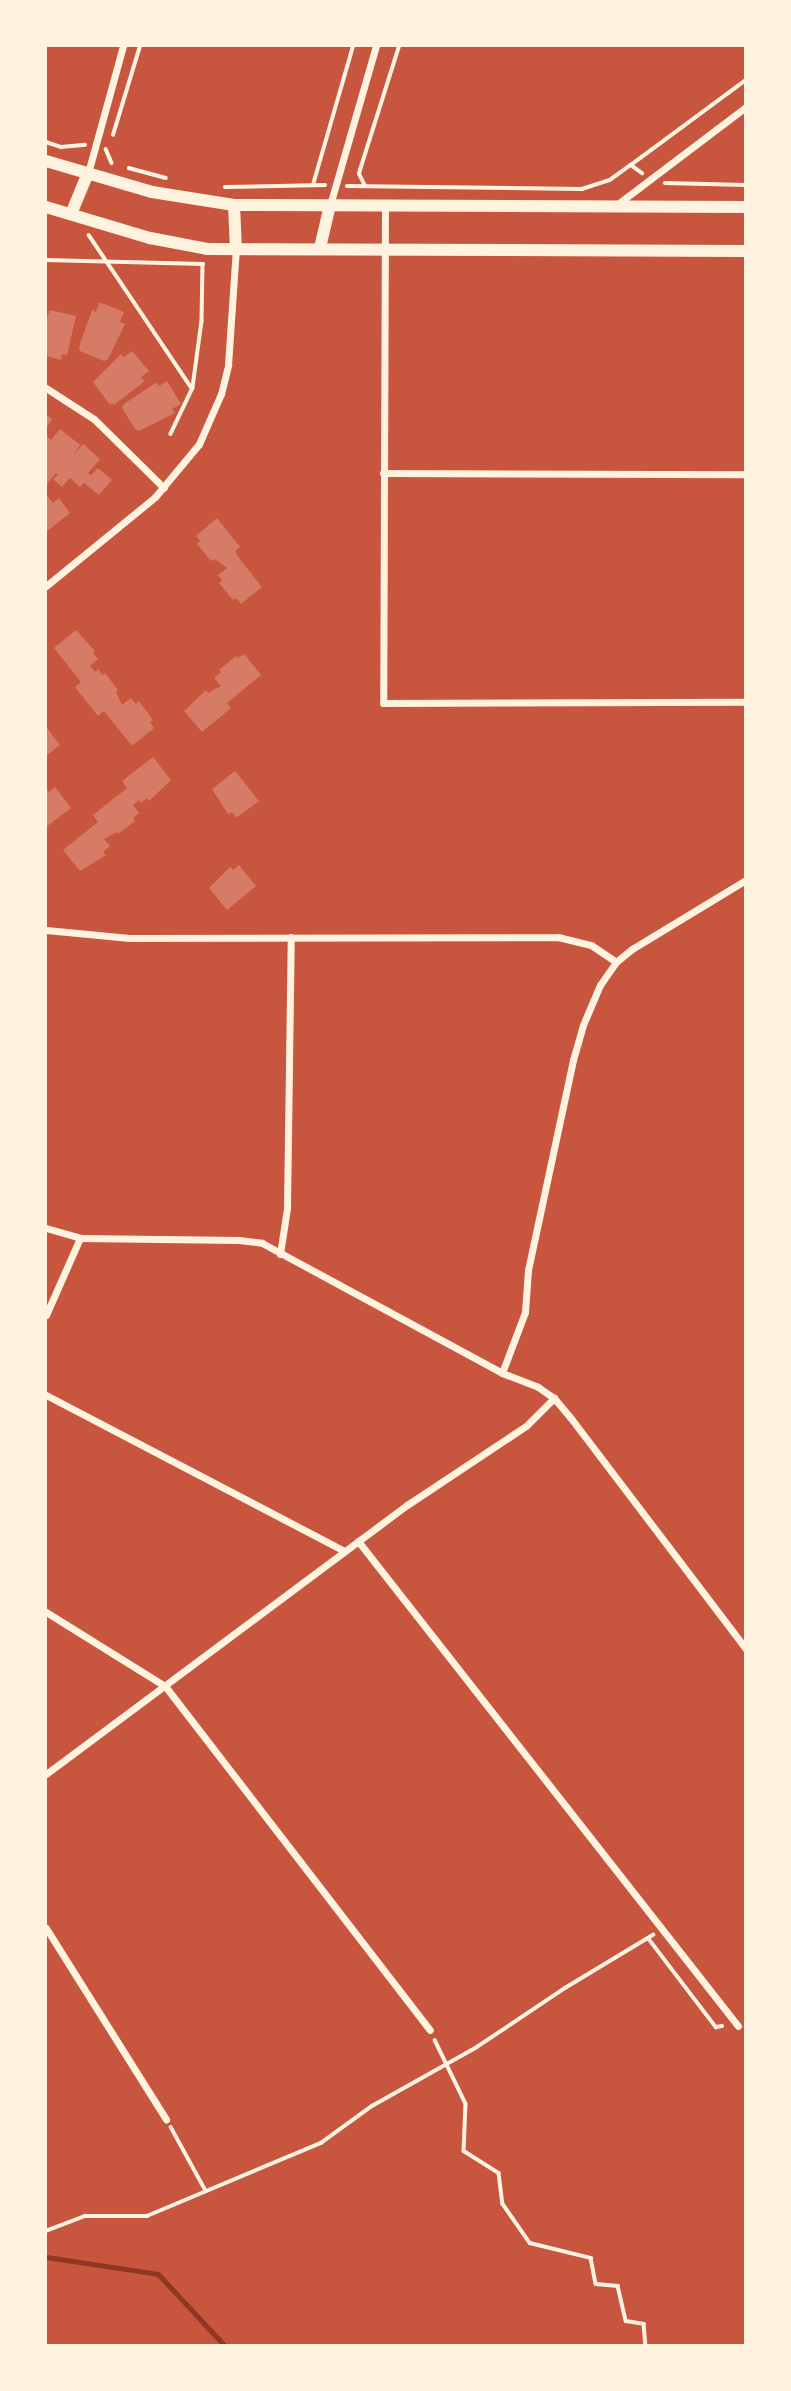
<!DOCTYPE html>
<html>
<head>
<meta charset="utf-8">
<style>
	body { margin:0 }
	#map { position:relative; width:791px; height:2391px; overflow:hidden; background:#c8553d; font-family:"Exo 2",sans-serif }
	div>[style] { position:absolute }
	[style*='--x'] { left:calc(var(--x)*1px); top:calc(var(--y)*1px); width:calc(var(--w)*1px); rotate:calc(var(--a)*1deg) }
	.stream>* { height:5px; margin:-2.5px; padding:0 2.5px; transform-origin:2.5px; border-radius:2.5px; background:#8f3625 }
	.building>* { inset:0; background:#d67c66 }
	.path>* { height:3.5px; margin:-1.75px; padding:0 1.75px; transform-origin:1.75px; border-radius:1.75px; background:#fff3e0 }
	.minor>* { height:7px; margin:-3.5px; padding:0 3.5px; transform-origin:3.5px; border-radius:3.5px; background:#fff3e0 }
	.tertiary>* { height:12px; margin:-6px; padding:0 6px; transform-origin:6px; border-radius:6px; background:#fff3e0 }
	span { translate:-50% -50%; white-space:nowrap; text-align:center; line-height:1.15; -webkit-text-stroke:7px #fff3e0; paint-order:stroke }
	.frame { position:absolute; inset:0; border:47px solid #fff3e0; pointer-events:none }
</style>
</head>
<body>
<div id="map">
	<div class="stream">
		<div style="--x:46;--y:2257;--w:113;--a:8.6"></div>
		<div style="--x:158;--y:2274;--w:98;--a:47.1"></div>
	</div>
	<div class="building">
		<div style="clip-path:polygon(99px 302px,124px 312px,120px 322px,125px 324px,108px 359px,104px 361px,80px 351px,79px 347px,92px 310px,96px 312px)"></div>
		<div style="clip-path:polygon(50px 310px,76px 316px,67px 355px,62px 354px,61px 360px,46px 356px,46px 319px)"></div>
		<div style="clip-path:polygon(132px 351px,149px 371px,141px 377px,145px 381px,114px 405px,112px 403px,110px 405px,93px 382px,121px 354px,124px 357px)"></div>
		<div style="clip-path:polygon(167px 381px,181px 404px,172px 409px,175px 413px,139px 431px,135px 429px,122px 408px,124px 404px,157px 382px,159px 386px)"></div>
		<div style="clip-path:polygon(46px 414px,52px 419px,46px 429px)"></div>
		<div style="clip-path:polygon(60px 429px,80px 445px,73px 455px,83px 444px,100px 459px,88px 473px,91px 475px,98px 468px,112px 480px,99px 495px,84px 483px,80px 487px,70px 478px,62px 487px,53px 479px,58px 475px,56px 473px,46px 485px,46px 435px,51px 440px)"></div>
		<div style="clip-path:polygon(46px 494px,53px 503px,59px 498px,70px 513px,46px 532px)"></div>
		<div style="clip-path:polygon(217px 518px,240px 547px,235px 551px,239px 558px,262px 587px,241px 604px,236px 598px,233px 600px,219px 583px,222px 581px,218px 575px,227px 568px,215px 559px,211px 561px,197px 544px,200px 541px,196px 536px)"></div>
		<div style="clip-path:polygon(76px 630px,95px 651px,93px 653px,98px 659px,90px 666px,95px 672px,98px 669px,102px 675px,105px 673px,118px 690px,116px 692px,122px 705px,131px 698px,136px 704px,139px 701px,153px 720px,150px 722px,154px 728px,132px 746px,104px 711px,98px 716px,75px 687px,81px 682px,54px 648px)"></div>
		<div style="clip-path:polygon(244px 654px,261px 675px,227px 703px,231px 708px,202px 732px,184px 711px,206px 690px,208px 693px,221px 686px,214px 678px,221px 672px,219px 670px,236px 656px,238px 658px)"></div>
		<div style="clip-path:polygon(46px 727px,60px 745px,46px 756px)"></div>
		<div style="clip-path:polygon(153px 757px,171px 780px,149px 801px,147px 798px,141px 803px,139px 800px,133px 805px,139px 813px,133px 818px,135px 821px,118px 834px,117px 832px,104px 839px,110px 846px,103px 852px,106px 855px,80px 871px,63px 850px,98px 822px,93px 815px,127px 788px,122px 781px)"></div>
		<div style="clip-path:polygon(235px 771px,259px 801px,236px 818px,232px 812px,228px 814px,212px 789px)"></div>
		<div style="clip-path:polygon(55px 787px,71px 808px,46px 827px,46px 788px,49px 792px)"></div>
		<div style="clip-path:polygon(239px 865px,256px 886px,227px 910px,209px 888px,230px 867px,233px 870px)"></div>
	</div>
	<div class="path">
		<div style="--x:113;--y:135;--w:93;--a:-73.1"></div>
		<div style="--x:46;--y:142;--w:16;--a:18"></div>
		<div style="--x:61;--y:147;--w:24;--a:-5"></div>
		<div style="--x:106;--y:149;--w:15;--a:67"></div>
		<div style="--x:631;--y:165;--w:143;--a:-36.5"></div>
		<div style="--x:129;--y:168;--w:38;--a:15"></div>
		<div style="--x:665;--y:183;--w:81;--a:1.4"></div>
		<div style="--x:313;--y:185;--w:145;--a:-73.9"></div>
		<div style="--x:347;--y:186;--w:235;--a:0.7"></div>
		<div style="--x:582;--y:189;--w:29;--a:-18"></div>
		<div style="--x:610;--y:180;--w:26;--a:-36"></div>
		<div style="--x:631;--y:165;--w:14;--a:36"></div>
		<div style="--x:365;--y:186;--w:13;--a:-117"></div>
		<div style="--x:359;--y:174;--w:4;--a:-76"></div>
		<div style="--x:360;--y:170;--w:130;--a:-72.5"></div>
		<div style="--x:225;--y:187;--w:100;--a:-1.1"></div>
		<div style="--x:89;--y:235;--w:184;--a:56.1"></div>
		<div style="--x:46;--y:260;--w:157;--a:1.5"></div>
		<div style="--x:203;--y:264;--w:57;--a:91"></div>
		<div style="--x:202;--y:321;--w:68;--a:97.7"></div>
		<div style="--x:193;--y:388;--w:51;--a:115.6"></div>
		<div style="--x:649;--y:1939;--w:111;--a:52.7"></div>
		<div style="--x:716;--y:2027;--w:6;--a:-9"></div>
		<div style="--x:435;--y:2040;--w:71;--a:64.2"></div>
		<div style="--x:466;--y:2104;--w:47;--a:92.4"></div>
		<div style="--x:464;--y:2151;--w:41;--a:32.2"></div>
		<div style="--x:499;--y:2173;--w:31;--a:83"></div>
		<div style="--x:503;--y:2204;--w:47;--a:55.3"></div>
		<div style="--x:530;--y:2243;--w:63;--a:13.8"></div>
		<div style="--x:591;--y:2258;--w:26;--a:79"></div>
		<div style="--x:596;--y:2284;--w:22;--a:5"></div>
		<div style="--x:618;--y:2286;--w:36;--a:77"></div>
		<div style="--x:626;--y:2321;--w:18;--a:9"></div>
		<div style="--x:644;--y:2324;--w:22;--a:85"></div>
		<div style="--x:171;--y:2127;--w:73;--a:61.3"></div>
		<div style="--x:46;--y:2231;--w:42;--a:-21"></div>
		<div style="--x:85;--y:2216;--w:62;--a:0"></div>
		<div style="--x:147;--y:2216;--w:189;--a:-22.8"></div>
		<div style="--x:321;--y:2143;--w:63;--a:-36"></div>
		<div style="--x:372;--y:2106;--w:120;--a:-29.3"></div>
		<div style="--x:477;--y:2047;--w:106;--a:-33.8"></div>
		<div style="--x:565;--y:1988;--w:103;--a:-31.1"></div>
	</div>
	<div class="minor">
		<div style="--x:88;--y:173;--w:132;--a:-74.6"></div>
		<div style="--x:330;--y:205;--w:166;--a:-73.9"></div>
		<div style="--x:385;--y:205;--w:498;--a:90.2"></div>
		<div style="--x:383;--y:703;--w:363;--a:-0.2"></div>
		<div style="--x:615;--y:206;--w:164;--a:-37.1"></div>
		<div style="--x:46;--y:388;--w:57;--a:32.9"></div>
		<div style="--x:94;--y:419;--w:98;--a:44.6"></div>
		<div style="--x:383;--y:473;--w:363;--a:0.2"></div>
		<div style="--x:46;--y:586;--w:141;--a:-39.2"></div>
		<div style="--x:155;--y:497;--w:69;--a:-50.3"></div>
		<div style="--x:199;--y:444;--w:55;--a:-66.3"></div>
		<div style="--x:221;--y:394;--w:30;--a:-76"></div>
		<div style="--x:228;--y:365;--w:116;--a:-86.1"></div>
		<div style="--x:46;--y:930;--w:84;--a:5.4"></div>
		<div style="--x:130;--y:938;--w:428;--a:-0.1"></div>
		<div style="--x:558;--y:937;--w:34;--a:14"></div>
		<div style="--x:591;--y:945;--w:30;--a:34"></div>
		<div style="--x:46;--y:1228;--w:35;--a:16"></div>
		<div style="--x:80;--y:1238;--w:159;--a:0.7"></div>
		<div style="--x:239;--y:1240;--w:23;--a:7"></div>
		<div style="--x:262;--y:1243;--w:273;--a:28.4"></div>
		<div style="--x:502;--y:1373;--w:39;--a:21"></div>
		<div style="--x:538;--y:1387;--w:19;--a:35"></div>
		<div style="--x:554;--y:1398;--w:25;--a:50"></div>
		<div style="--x:570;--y:1417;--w:291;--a:52.8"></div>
		<div style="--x:280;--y:1254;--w:47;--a:-81.3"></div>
		<div style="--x:287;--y:1208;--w:271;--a:-89.2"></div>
		<div style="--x:46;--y:1315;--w:84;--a:-66.2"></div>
		<div style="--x:502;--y:1373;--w:65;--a:-69.3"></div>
		<div style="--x:525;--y:1312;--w:42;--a:-85.9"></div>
		<div style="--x:528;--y:1270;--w:215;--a:-77.9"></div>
		<div style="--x:573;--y:1060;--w:36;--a:-74"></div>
		<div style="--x:583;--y:1025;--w:43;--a:-67"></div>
		<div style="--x:600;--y:985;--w:28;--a:-55"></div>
		<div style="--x:616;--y:962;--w:21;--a:-39"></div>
		<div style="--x:632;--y:949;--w:133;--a:-31.2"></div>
		<div style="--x:46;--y:1395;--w:337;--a:27.6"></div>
		<div style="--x:358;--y:1541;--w:616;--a:51.92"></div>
		<div style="--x:46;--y:1612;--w:140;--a:31.9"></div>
		<div style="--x:165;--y:1686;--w:434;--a:52.4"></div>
		<div style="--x:46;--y:1774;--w:450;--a:-36.7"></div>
		<div style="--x:407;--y:1505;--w:143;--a:-33.6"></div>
		<div style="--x:526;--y:1426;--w:40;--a:-45"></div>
		<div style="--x:46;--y:1928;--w:226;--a:57.9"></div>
	</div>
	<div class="tertiary">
		<div style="--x:46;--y:161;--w:110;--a:16.3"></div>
		<div style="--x:152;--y:192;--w:83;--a:9"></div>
		<div style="--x:234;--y:205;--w:512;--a:0.22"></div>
		<div style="--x:234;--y:205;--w:44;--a:87.4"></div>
		<div style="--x:46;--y:207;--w:109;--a:16.6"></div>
		<div style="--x:150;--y:238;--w:58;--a:10.9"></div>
		<div style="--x:207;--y:249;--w:539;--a:0.21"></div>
		<div style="--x:71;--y:214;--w:44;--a:-67.5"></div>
		<div style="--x:320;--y:248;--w:44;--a:-76.9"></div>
	</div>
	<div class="frame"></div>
</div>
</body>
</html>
